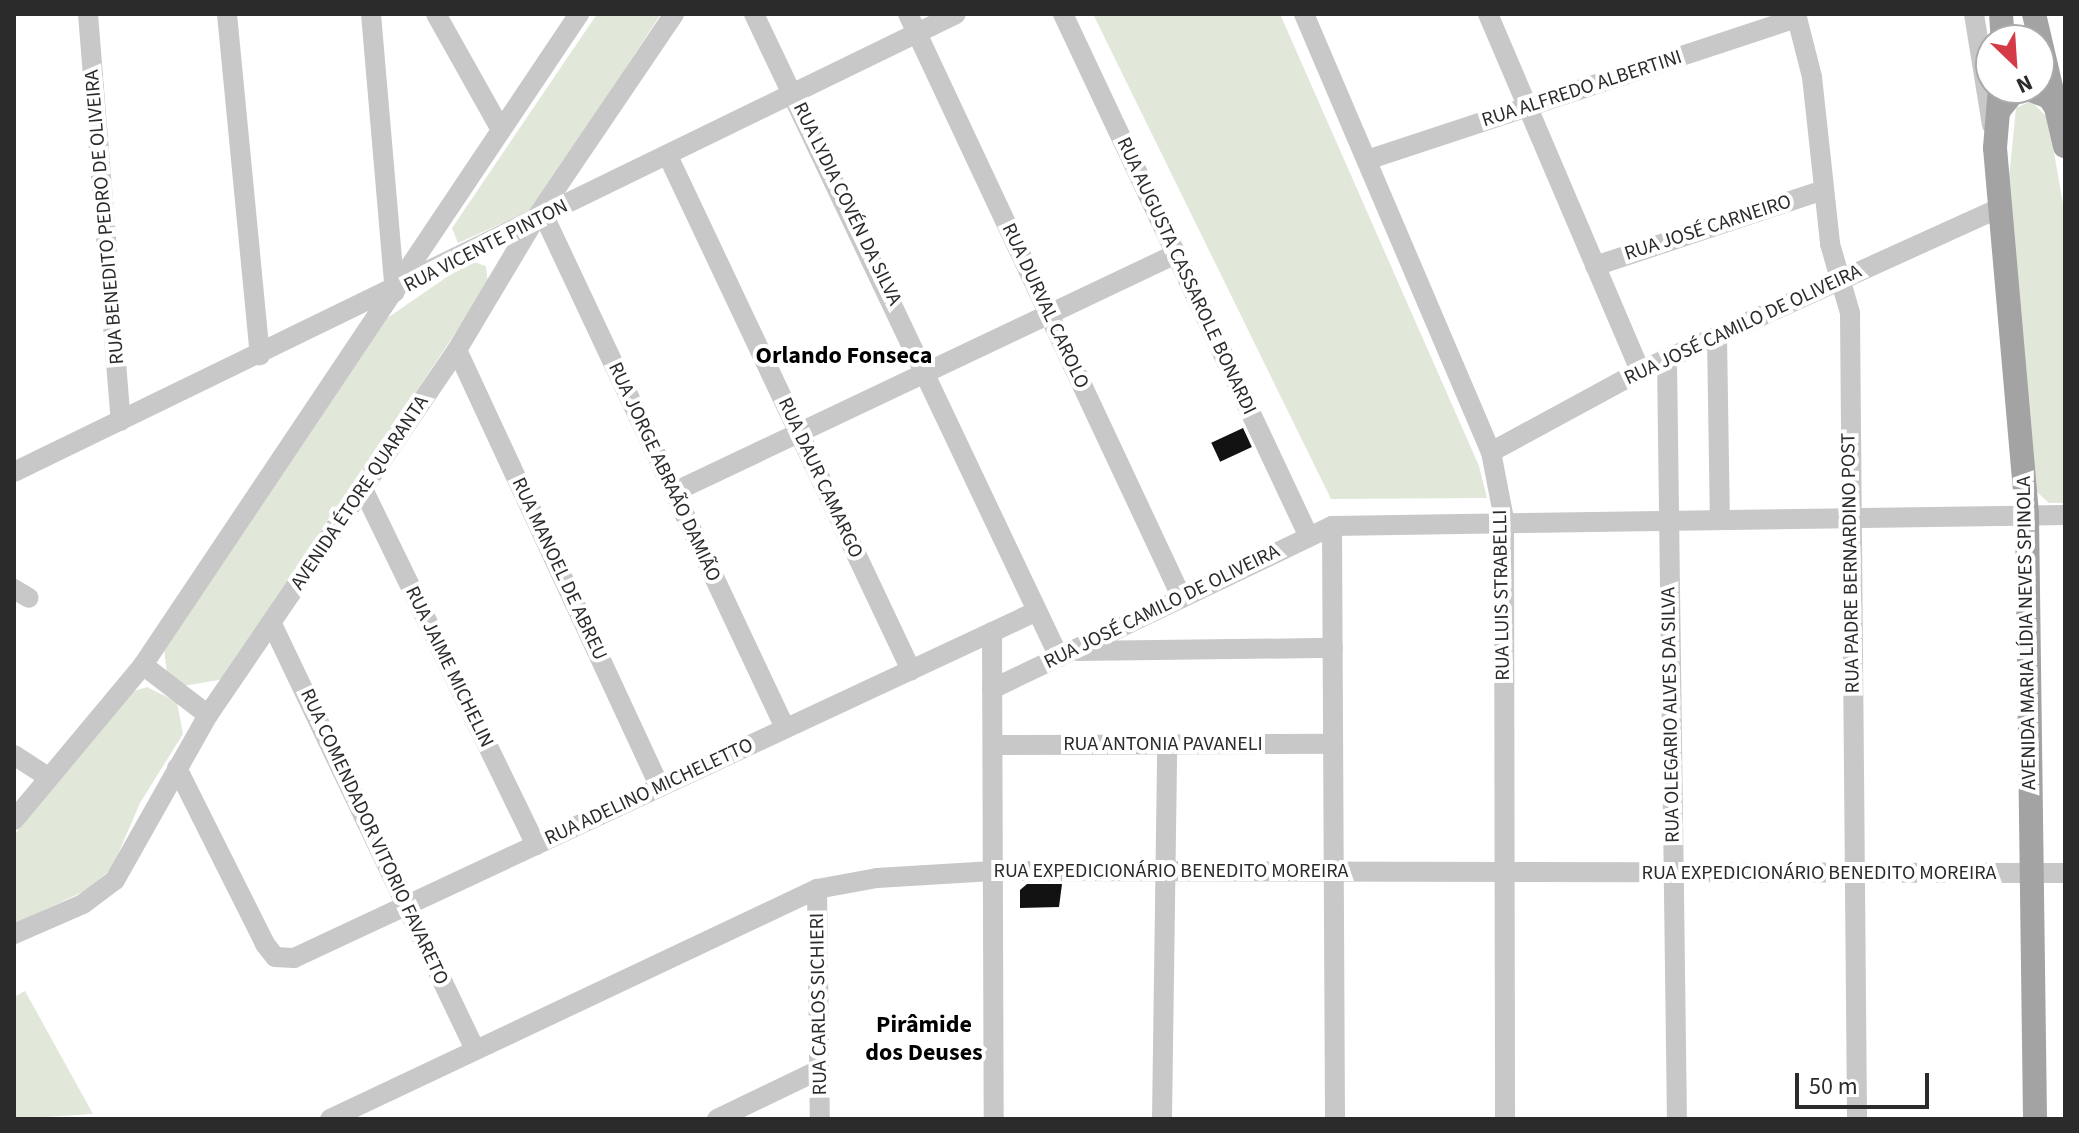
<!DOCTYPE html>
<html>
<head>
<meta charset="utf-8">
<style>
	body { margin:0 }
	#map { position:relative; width:2079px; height:1133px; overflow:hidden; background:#fff; font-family:"Source Sans 3",sans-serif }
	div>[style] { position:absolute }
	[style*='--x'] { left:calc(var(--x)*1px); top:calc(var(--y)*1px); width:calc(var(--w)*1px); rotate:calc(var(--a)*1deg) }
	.green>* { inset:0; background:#e1e8da }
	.building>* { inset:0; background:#121212; transform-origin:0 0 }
	.minor>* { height:20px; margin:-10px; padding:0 10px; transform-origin:10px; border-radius:10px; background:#c8c8c8 }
	.major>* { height:24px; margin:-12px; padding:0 12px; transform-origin:12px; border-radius:12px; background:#a3a3a3 }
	span { translate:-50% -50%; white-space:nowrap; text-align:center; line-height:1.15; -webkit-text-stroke:8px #fff; paint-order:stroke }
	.street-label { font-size:20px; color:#2b2b2b }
	.quarter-label { font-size:24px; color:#000; font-weight:700 }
	.frame { position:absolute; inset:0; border:16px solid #2b2b2b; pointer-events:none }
	.north { position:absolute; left:1975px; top:24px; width:80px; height:80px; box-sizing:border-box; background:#fff; border:2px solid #aaa; border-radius:50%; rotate:155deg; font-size:22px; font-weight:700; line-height:32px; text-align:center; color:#2b2b2b }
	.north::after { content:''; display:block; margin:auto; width:28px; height:36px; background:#d53b46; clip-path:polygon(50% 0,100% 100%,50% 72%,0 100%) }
	.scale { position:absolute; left:1795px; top:1073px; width:134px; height:36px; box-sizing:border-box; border:4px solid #2b2b2b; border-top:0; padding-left:10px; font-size:24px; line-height:28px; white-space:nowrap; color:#2b2b2b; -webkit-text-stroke:6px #fff; paint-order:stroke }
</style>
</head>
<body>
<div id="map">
	<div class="green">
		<div style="clip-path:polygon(597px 14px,661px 14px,532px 210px,458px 243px,452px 228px)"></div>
		<div style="clip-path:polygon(1093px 14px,1280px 14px,1479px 466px,1487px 498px,1331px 499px)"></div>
		<div style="clip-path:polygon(2031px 101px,2048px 118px,2065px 215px,2065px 503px,2049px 503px,2036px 491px,2007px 198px,2016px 108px)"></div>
		<div style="clip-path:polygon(470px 261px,486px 266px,488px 284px,225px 679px,183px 686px,167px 674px,164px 649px,383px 321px)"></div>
		<div style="clip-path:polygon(147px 687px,177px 702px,183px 734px,140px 803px,112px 868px,87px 890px,14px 924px,14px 835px,131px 692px)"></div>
		<div style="clip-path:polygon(25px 991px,93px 1114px,14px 1119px,14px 997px)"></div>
	</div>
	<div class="building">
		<div style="left:1243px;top:428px;width:21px;height:35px;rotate:65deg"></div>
		<div style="clip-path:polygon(1027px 884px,1062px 884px,1059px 907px,1020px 908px,1020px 890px)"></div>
	</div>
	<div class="minor">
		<div style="--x:88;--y:14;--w:408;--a:85.4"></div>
		<div style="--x:227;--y:14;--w:343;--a:84.5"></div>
		<div style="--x:371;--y:14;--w:279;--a:85.1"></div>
		<div style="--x:436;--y:14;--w:133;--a:60.7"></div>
		<div style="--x:754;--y:14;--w:712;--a:64.62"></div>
		<div style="--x:908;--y:14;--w:645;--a:64.87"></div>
		<div style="--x:1063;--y:14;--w:578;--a:64.81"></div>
		<div style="--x:1304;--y:14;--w:476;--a:66.9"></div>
		<div style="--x:1491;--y:452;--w:68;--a:79"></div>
		<div style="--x:1504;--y:519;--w:600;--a:89.9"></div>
		<div style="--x:1488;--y:14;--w:388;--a:66.9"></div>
		<div style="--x:1796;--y:14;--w:65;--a:75.7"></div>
		<div style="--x:1812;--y:77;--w:168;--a:83.8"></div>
		<div style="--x:1830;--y:244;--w:72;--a:73.8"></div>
		<div style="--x:1850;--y:313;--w:806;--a:89.5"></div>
		<div style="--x:1974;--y:14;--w:112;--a:80.8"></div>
		<div style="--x:668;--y:156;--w:569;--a:64.7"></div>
		<div style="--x:1367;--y:160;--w:453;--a:-18.3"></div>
		<div style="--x:544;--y:216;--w:566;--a:64.79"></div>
		<div style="--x:1595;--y:266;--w:238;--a:-18.4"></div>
		<div style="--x:1717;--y:336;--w:182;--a:89.1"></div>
		<div style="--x:457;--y:350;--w:482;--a:65.1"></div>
		<div style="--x:1667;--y:359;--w:760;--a:89.25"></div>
		<div style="--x:1491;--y:452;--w:170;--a:-28.5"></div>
		<div style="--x:1640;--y:371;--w:394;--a:-24.4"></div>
		<div style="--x:14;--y:472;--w:1047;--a:-25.93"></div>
		<div style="--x:363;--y:489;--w:396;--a:64.1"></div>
		<div style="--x:674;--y:492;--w:556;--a:-25.37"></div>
		<div style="--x:1332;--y:526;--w:593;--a:89.71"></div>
		<div style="--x:14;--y:589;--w:17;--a:31"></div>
		<div style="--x:272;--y:624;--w:472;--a:64.5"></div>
		<div style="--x:992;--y:632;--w:487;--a:89.8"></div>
		<div style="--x:1077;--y:651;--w:256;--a:-0.7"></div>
		<div style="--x:143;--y:665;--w:82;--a:37.6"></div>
		<div style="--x:992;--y:689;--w:377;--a:-25.6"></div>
		<div style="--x:1332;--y:526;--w:733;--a:-0.86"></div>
		<div style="--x:993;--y:745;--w:340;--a:-0.2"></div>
		<div style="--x:14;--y:755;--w:38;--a:33"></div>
		<div style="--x:177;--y:768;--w:197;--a:63.4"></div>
		<div style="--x:265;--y:944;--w:16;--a:52"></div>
		<div style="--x:275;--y:957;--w:19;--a:3"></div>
		<div style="--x:294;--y:958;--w:820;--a:-25.03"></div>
		<div style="--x:14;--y:820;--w:202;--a:-50.2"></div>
		<div style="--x:143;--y:665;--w:784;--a:-56.19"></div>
		<div style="--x:817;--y:889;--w:230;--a:89.3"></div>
		<div style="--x:14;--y:934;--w:75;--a:-23.5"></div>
		<div style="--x:83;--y:904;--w:40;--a:-37"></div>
		<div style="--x:115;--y:880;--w:189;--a:-60.6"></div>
		<div style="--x:208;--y:715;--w:442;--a:-55.7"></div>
		<div style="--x:457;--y:350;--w:150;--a:-59.2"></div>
		<div style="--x:534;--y:221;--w:250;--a:-55.9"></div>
		<div style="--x:330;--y:1119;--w:539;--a:-25.28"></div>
		<div style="--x:817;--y:889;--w:61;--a:-10.4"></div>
		<div style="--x:877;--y:878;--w:116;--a:-3.5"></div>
		<div style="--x:993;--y:871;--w:1072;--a:0.11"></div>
		<div style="--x:717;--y:1119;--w:113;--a:-25.7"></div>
		<div style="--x:1162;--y:1119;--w:374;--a:-89.2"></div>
	</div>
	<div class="major">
		<div style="--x:2001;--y:14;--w:26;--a:86"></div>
		<div style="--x:2034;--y:14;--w:136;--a:76.8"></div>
		<div style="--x:2000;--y:88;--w:60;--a:94.8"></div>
		<div style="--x:1995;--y:148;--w:368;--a:85"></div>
		<div style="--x:2027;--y:515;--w:604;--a:89.24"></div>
		<div style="--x:1999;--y:110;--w:22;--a:-51"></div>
		<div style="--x:2013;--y:93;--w:16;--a:-14"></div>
		<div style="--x:2029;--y:89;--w:22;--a:22"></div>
		<div style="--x:2049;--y:97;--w:14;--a:56"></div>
	</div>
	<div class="street-label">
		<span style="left:1582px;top:89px;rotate:-18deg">RUA ALFREDO ALBERTINI</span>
		<span style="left:847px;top:204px;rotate:64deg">RUA LYDIA COVÉN DA SILVA</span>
		<span style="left:105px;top:217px;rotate:-95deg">RUA BENEDITO PEDRO DE OLIVEIRA</span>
		<span style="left:1708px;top:228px;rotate:-18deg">RUA JOSÉ CARNEIRO</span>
		<span style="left:486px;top:246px;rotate:-27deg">RUA VICENTE PINTON</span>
		<span style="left:1186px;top:276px;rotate:65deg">RUA AUGUSTA CASSAROLE BONARDI</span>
		<span style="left:1045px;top:306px;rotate:65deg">RUA DURVAL CAROLO</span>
		<span style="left:1743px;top:325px;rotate:-25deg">RUA JOSÉ CAMILO DE OLIVEIRA</span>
		<span style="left:664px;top:472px;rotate:65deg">RUA JORGE ABRAÃO DAMIÃO</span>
		<span style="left:820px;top:478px;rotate:65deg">RUA DAUR CAMARGO</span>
		<span style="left:360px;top:493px;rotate:-56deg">AVENIDA ÉTORE QUARANTA</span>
		<span style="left:1851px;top:563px;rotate:-91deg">RUA PADRE BERNARDINO POST</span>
		<span style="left:559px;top:569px;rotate:65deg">RUA MANOEL DE ABREU</span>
		<span style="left:1502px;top:595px;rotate:-91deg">RUA LUIS STRABELLI</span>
		<span style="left:1162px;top:607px;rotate:-26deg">RUA JOSÉ CAMILO DE OLIVEIRA</span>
		<span style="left:2027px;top:633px;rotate:-91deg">AVENIDA MARIA LÍDIA NEVES SPINOLA</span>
		<span style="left:449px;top:667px;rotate:64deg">RUA JAIME MICHELIN</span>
		<span style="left:1671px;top:715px;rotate:-91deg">RUA OLEGARIO ALVES DA SILVA</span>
		<span style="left:1163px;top:744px">RUA ANTONIA PAVANELI</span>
		<span style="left:649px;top:792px;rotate:-25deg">RUA ADELINO MICHELETTO</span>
		<span style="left:374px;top:837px;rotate:65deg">RUA COMENDADOR VITORIO FAVARETO</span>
		<span style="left:1171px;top:871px">RUA EXPEDICIONÁRIO BENEDITO MOREIRA</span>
		<span style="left:1819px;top:873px">RUA EXPEDICIONÁRIO BENEDITO MOREIRA</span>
		<span style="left:819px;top:1004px;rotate:-91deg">RUA CARLOS SICHIERI</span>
	</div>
	<div class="quarter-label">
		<span style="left:844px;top:356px">Orlando Fonseca</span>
		<span style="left:924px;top:1039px">Pirâmide<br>dos Deuses</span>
	</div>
	<div class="frame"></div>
	<div class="north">N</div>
	<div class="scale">50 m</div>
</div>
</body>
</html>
